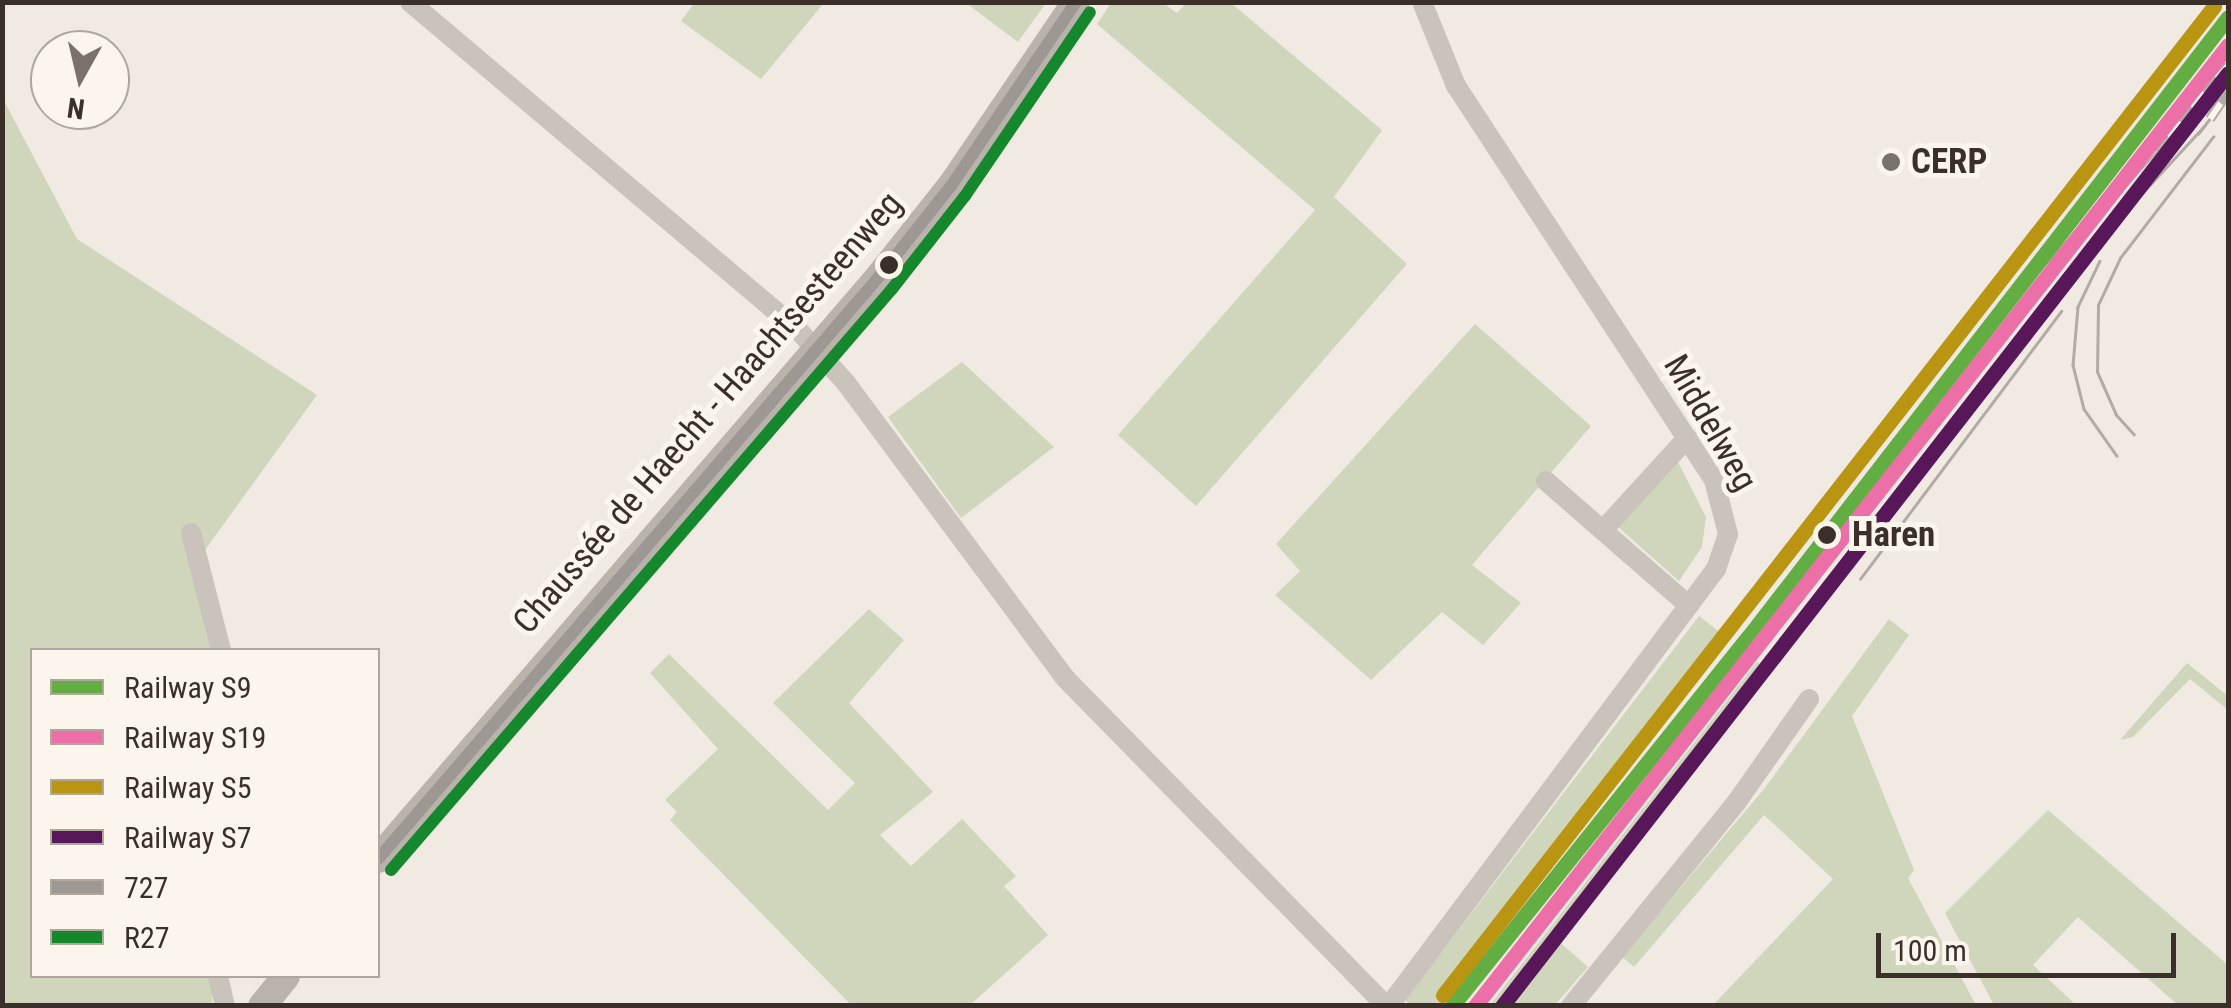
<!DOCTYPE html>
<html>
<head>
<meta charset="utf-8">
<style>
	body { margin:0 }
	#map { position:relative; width:2231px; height:1008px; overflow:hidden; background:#f0eae3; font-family:"Roboto Condensed",sans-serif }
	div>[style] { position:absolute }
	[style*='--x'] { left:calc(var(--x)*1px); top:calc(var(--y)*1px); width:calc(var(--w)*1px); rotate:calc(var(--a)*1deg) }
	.green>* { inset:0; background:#d0d6bc }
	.street>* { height:20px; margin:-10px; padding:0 10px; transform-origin:10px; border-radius:10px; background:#c9c3bc }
	.secondary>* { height:28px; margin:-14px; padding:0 14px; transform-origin:14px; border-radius:14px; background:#bab3ac }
	.tram>* { height:2.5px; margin:-1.25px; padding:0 1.25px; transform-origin:1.25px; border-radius:1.25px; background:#b1aba6 }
	.rail>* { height:10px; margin-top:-5px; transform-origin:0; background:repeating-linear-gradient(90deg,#fcf5eb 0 19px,#b1aba6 0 38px); box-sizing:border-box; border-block:2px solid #b1aba6 }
	.bus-1>* { height:12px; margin:-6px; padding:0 6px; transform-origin:6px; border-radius:6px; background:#9d9894 }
	.bus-2>* { height:12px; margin:-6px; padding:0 6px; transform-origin:6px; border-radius:6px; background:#15882e }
	.rail-1>* { height:15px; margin:-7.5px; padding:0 7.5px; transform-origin:7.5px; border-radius:7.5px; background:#63ae42 }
	.rail-2>* { height:15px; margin:-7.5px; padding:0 7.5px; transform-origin:7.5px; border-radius:7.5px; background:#ed6fa7 }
	.rail-3>* { height:15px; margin:-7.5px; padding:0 7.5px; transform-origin:7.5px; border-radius:7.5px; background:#ba9512 }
	.rail-4>* { height:15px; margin:-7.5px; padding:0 7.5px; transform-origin:7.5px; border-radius:7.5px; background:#571759 }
	.dots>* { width:28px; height:28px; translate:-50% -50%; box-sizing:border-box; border:5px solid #fcf5eb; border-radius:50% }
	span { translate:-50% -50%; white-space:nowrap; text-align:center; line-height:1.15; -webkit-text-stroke:10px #fcf5eb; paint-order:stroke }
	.poi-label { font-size:35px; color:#3b3029; font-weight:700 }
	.left { translate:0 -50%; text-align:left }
	.street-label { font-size:35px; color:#3b3029 }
	.stop-label { font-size:35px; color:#3b3029; font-weight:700 }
	.frame { position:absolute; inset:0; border:5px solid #3b3029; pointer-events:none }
	.legend { position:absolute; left:30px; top:648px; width:350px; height:330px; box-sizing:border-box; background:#fcf5eb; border:2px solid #afa69d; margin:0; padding:12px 18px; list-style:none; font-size:30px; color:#3b3029 }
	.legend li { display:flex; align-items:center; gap:20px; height:50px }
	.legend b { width:50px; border:2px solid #afa69d }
	.north { position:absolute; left:30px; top:30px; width:100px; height:100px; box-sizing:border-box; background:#fcf5eb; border:2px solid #afa69d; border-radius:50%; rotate:188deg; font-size:28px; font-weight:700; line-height:40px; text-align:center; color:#3b3029 }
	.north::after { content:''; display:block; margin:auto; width:35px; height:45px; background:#7a716a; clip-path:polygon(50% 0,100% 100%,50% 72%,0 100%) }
	.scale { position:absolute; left:1876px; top:933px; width:300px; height:45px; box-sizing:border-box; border:5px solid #3b3029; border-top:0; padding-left:12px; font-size:30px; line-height:35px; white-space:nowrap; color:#3b3029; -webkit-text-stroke:8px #fcf5eb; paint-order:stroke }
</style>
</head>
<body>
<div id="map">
	<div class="green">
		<div style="clip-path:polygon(694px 3px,694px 2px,824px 3px,761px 79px,681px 21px)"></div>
		<div style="clip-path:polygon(966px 3px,1046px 3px,1018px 42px)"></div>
		<div style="clip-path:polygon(1111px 3px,1163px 3px,1177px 13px,1186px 3px,1231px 3px,1382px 130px,1334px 197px,1407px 264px,1196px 506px,1118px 435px,1315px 210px,1097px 24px)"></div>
		<div style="clip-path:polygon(2px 97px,77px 239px,317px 395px,195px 564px,215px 650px,32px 650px,32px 976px,213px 976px,212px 1005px,3px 1005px)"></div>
		<div style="clip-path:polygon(1475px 324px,1591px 426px,1472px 565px,1521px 603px,1483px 645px,1442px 612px,1371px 680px,1275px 595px,1300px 571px,1276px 544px)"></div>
		<div style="clip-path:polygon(962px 362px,1054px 447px,961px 518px,888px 417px)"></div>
		<div style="clip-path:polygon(1678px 462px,1706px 517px,1702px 547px,1679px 581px,1618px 527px)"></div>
		<div style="clip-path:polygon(869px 609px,904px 640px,849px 703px,933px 792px,880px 835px,911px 866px,962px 819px,1016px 876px,1004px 886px,1048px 935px,970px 1005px,851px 1005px,670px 820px,677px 812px,665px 800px,718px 749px,650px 673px,669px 654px,828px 810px,855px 783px,773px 703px)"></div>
		<div style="clip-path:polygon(1699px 616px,1727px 638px,1440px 1005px,1410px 1005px,1405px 1000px)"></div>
		<div style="clip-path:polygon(1889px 619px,1909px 635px,1852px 716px,1914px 870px,1908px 878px,1976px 1005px,1713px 1005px,1833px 879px,1764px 815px,1634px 967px,1622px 957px,1764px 789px)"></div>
		<div style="clip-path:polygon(1757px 662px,1766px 668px,1555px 938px,1588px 967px,1555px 1005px,1490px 1005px)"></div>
		<div style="clip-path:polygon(2187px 663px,2228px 696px,2228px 710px,2190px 679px,2133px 737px,2120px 740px)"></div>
		<div style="clip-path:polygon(2048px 810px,2228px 965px,2228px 1003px,2178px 1005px,2078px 917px,2033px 965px,2076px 1005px,1994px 1005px,1945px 913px)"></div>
	</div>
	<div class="street">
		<div style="--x:410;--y:2;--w:508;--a:40.21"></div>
		<div style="--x:798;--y:330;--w:72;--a:47.8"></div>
		<div style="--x:846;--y:383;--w:369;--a:53.4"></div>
		<div style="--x:1066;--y:679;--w:458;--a:45.6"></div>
		<div style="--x:1546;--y:481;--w:189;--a:41.1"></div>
		<div style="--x:1603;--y:530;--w:125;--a:-47.6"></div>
		<div style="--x:191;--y:533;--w:121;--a:75.6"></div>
		<div style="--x:218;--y:976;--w:31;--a:77"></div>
		<div style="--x:1389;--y:1006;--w:546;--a:-53.19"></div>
		<div style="--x:1716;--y:569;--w:37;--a:-71"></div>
		<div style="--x:1728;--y:534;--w:56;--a:-104.5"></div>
		<div style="--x:1714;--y:480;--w:471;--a:-123.2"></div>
		<div style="--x:1456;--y:86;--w:91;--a:-112"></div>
		<div style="--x:1571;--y:1006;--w:262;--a:-50.9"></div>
		<div style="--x:1736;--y:803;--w:127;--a:-54.9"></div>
	</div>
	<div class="secondary">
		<div style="--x:378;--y:859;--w:767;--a:-49.29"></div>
		<div style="--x:878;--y:278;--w:117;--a:-51.6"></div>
		<div style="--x:951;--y:186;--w:222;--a:-55.8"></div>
		<div style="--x:262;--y:1006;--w:38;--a:-51"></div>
	</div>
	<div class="tram">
		<div style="--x:2198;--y:134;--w:49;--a:-52.4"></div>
		<div style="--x:2100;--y:261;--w:51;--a:115.6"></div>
		<div style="--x:2078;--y:307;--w:58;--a:94.9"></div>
		<div style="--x:2073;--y:365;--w:45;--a:76"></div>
		<div style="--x:2084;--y:409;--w:57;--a:54.9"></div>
		<div style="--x:2134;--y:435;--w:27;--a:-132"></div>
		<div style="--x:2116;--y:415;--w:47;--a:-113.8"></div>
		<div style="--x:2097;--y:372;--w:67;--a:-89.1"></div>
		<div style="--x:2098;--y:305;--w:52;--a:-64.9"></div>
		<div style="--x:2120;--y:258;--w:153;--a:-52.5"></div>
		<div style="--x:1848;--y:570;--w:448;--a:-52.3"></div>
		<div style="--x:2122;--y:215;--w:122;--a:-47.3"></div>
		<div style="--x:1860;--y:579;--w:335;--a:-53.1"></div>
	</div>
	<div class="rail">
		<div style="--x:2210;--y:119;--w:32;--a:-56"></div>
		<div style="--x:2040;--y:277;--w:283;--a:-48.3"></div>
	</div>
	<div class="bus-1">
		<div style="--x:378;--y:859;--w:767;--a:-49.29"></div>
		<div style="--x:878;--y:278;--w:117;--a:-51.6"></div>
		<div style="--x:951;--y:186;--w:222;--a:-55.8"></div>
	</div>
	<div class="bus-2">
		<div style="--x:391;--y:870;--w:767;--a:-49.23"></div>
		<div style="--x:892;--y:289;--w:118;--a:-51.9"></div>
		<div style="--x:965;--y:196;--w:222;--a:-55.8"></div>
	</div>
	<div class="rail-1">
		<div style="--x:1452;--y:1006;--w:473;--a:-51.3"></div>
		<div style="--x:1748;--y:637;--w:784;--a:-52.25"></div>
	</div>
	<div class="rail-2">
		<div style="--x:1475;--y:1006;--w:1221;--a:-51.92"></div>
	</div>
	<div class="rail-3">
		<div style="--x:1443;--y:995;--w:1254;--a:-52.06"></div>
	</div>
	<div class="rail-4">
		<div style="--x:1502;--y:1006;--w:1182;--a:-52.11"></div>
	</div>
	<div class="dots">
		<div style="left:1891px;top:162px;background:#7a716a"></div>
		<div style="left:889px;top:265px;background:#3b3029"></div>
		<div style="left:1827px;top:535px;background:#3b3029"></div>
	</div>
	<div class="poi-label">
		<span class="left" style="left:1911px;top:162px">CERP</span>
	</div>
	<div class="street-label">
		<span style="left:708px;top:413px;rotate:-49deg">Chaussée de Haecht - Haachtsesteenweg</span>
		<span style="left:1710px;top:423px;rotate:60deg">Middelweg</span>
	</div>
	<div class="stop-label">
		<span class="left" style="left:1852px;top:535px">Haren</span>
	</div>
	<div class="frame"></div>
	<ul class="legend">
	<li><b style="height:12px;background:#63ae42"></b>Railway S9</li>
	<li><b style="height:12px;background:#ed6fa7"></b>Railway S19</li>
	<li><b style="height:12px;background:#ba9512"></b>Railway S5</li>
	<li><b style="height:12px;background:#571759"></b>Railway S7</li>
	<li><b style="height:12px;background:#9d9894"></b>727</li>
	<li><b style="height:12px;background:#15882e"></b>R27</li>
	</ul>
	<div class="north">N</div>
	<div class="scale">100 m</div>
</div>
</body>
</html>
